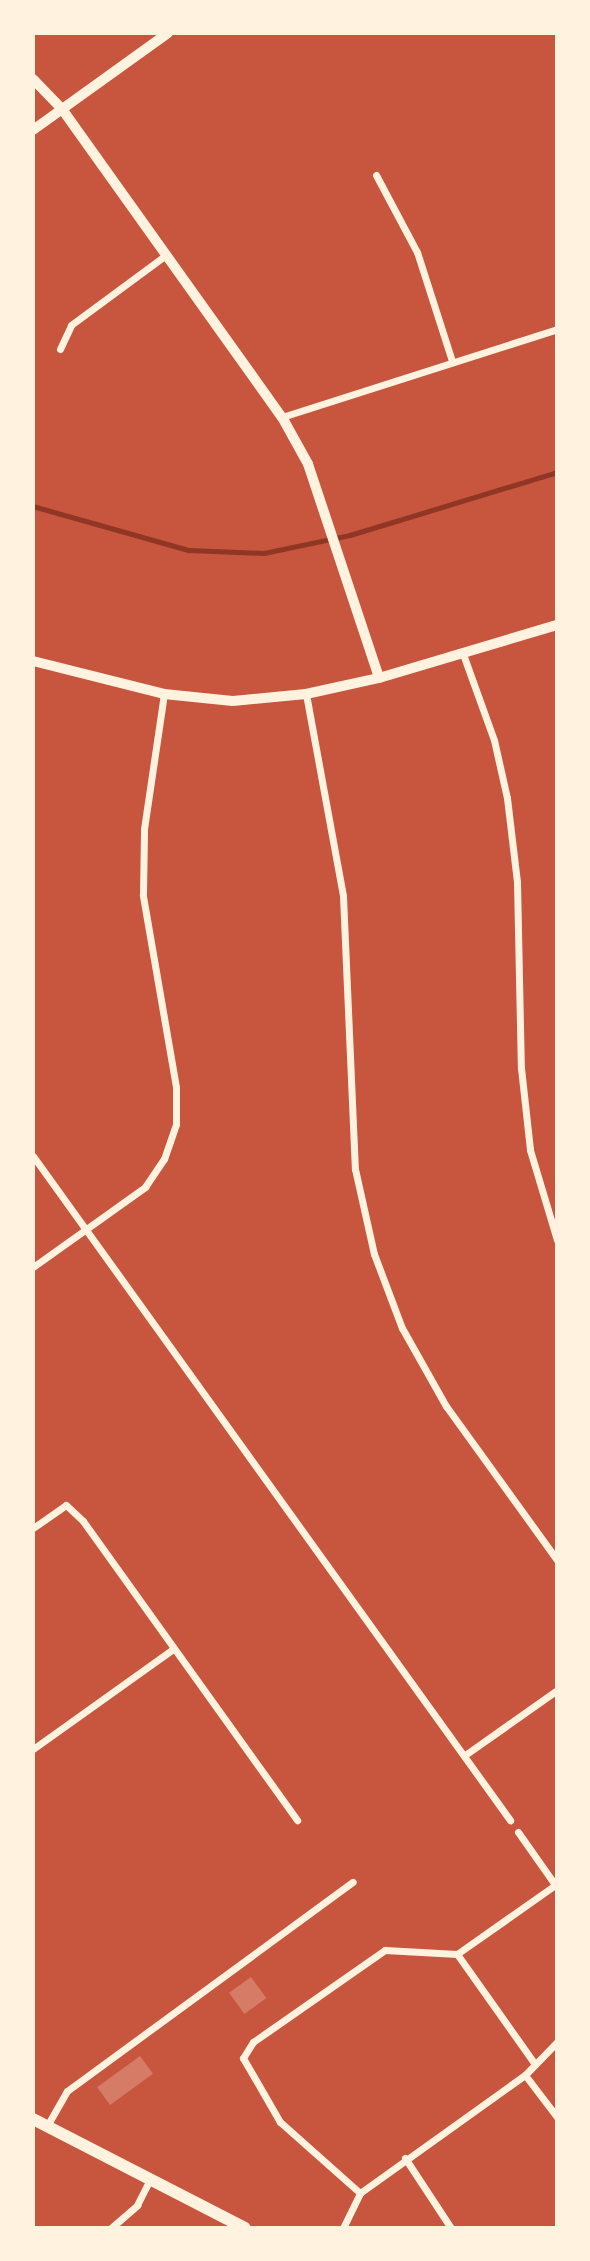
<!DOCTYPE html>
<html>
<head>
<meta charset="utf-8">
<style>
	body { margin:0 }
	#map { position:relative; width:590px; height:2261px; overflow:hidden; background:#c8553d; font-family:Figtree,sans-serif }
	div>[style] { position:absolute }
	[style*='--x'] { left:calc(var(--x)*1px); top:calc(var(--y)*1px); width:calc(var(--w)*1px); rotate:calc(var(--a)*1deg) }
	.stream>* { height:4.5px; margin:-2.25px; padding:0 2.25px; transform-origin:2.25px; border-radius:2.25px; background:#8f3625 }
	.building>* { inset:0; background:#d67c66; transform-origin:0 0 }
	.minor>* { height:7px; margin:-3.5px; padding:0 3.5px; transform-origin:3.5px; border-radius:3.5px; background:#fff3e0 }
	.tertiary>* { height:10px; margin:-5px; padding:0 5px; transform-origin:5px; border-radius:5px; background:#fff3e0 }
	.secondary>* { height:10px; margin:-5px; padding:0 5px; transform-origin:5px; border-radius:5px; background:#fff3e0 }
	.primary>* { height:12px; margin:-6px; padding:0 6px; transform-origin:6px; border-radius:6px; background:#fff3e0 }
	span { translate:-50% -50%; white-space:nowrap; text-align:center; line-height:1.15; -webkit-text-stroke:7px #fff3e0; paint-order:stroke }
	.frame { position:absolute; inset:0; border:35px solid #fff3e0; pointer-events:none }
</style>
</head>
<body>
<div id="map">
	<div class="stream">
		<div style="--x:33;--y:506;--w:162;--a:15.8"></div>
		<div style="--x:189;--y:550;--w:75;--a:2.3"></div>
		<div style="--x:264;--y:553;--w:88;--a:-11.8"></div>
		<div style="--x:350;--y:535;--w:216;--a:-16.9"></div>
	</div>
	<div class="building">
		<div style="left:251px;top:1977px;width:26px;height:27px;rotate:54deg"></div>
		<div style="left:140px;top:2056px;width:22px;height:53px;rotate:54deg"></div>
	</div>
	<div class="minor">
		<div style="--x:376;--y:175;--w:87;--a:62"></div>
		<div style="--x:417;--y:252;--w:114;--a:72.2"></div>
		<div style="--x:60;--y:349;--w:26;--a:-65"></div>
		<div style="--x:71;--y:325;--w:118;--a:-36.4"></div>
		<div style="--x:282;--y:417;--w:289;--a:-17.7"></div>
		<div style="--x:463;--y:654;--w:91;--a:70.2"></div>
		<div style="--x:494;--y:740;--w:59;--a:77.4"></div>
		<div style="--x:507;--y:798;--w:85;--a:83.2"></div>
		<div style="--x:517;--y:882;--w:186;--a:88.8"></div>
		<div style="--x:521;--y:1068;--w:82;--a:83.7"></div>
		<div style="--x:530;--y:1150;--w:94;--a:73.3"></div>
		<div style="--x:306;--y:694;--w:205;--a:79.6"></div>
		<div style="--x:343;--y:896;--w:273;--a:87.5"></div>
		<div style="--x:355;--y:1169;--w:87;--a:77.4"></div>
		<div style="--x:374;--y:1254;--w:79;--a:69.3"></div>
		<div style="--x:402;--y:1328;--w:90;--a:60.6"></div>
		<div style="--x:446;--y:1406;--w:190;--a:54.2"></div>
		<div style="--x:33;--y:1156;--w:818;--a:54.31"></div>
		<div style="--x:33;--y:1267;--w:138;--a:-35.5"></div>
		<div style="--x:145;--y:1187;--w:34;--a:-56"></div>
		<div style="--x:164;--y:1159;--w:37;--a:-71"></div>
		<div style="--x:176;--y:1124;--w:37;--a:-90"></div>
		<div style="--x:176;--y:1087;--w:195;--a:-99.8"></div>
		<div style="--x:143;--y:895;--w:66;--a:-89.1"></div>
		<div style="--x:144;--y:829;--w:136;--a:-81.6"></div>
		<div style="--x:33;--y:1528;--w:40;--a:-34.9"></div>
		<div style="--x:66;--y:1505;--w:23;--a:43"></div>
		<div style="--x:83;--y:1521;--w:368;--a:54.4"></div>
		<div style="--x:33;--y:1749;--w:171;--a:-35.5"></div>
		<div style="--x:465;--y:1755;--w:113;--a:-35.2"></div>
		<div style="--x:518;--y:1832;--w:66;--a:54.9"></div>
		<div style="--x:457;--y:1954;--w:135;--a:54.7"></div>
		<div style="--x:525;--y:2075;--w:53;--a:52.7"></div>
		<div style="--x:47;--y:2126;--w:40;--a:-60.3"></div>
		<div style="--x:67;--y:2091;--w:354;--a:-36.2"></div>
		<div style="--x:405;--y:2158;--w:84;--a:56.7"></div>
		<div style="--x:360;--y:2193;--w:107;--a:-138.4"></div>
		<div style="--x:280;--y:2122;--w:74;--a:-120"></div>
		<div style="--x:243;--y:2058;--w:19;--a:-58"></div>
		<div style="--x:253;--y:2042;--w:161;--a:-34.9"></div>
		<div style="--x:385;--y:1950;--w:72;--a:3.2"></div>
		<div style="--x:457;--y:1954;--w:120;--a:-35.1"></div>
		<div style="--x:111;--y:2228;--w:35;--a:-41"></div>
		<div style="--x:137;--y:2205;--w:29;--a:-63"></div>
		<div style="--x:343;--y:2228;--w:39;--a:-64"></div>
		<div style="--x:360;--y:2193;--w:203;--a:-35.6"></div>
		<div style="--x:525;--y:2075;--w:46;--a:-45.9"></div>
	</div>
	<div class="tertiary">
		<div style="--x:33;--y:79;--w:42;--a:46"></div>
		<div style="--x:62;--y:109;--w:379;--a:54.5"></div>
		<div style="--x:282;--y:417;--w:54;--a:61"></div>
		<div style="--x:308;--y:464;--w:225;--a:71.6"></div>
		<div style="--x:33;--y:661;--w:135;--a:14.1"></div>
		<div style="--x:164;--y:694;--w:69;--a:5.8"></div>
		<div style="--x:233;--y:701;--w:73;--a:-5.5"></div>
		<div style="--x:306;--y:694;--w:75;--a:-12.4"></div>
		<div style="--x:379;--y:678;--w:186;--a:-16.6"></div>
	</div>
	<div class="secondary">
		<div style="--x:33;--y:130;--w:166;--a:-35.7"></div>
	</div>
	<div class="primary">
		<div style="--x:33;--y:2119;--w:238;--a:27.2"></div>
	</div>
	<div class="frame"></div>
</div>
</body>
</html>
